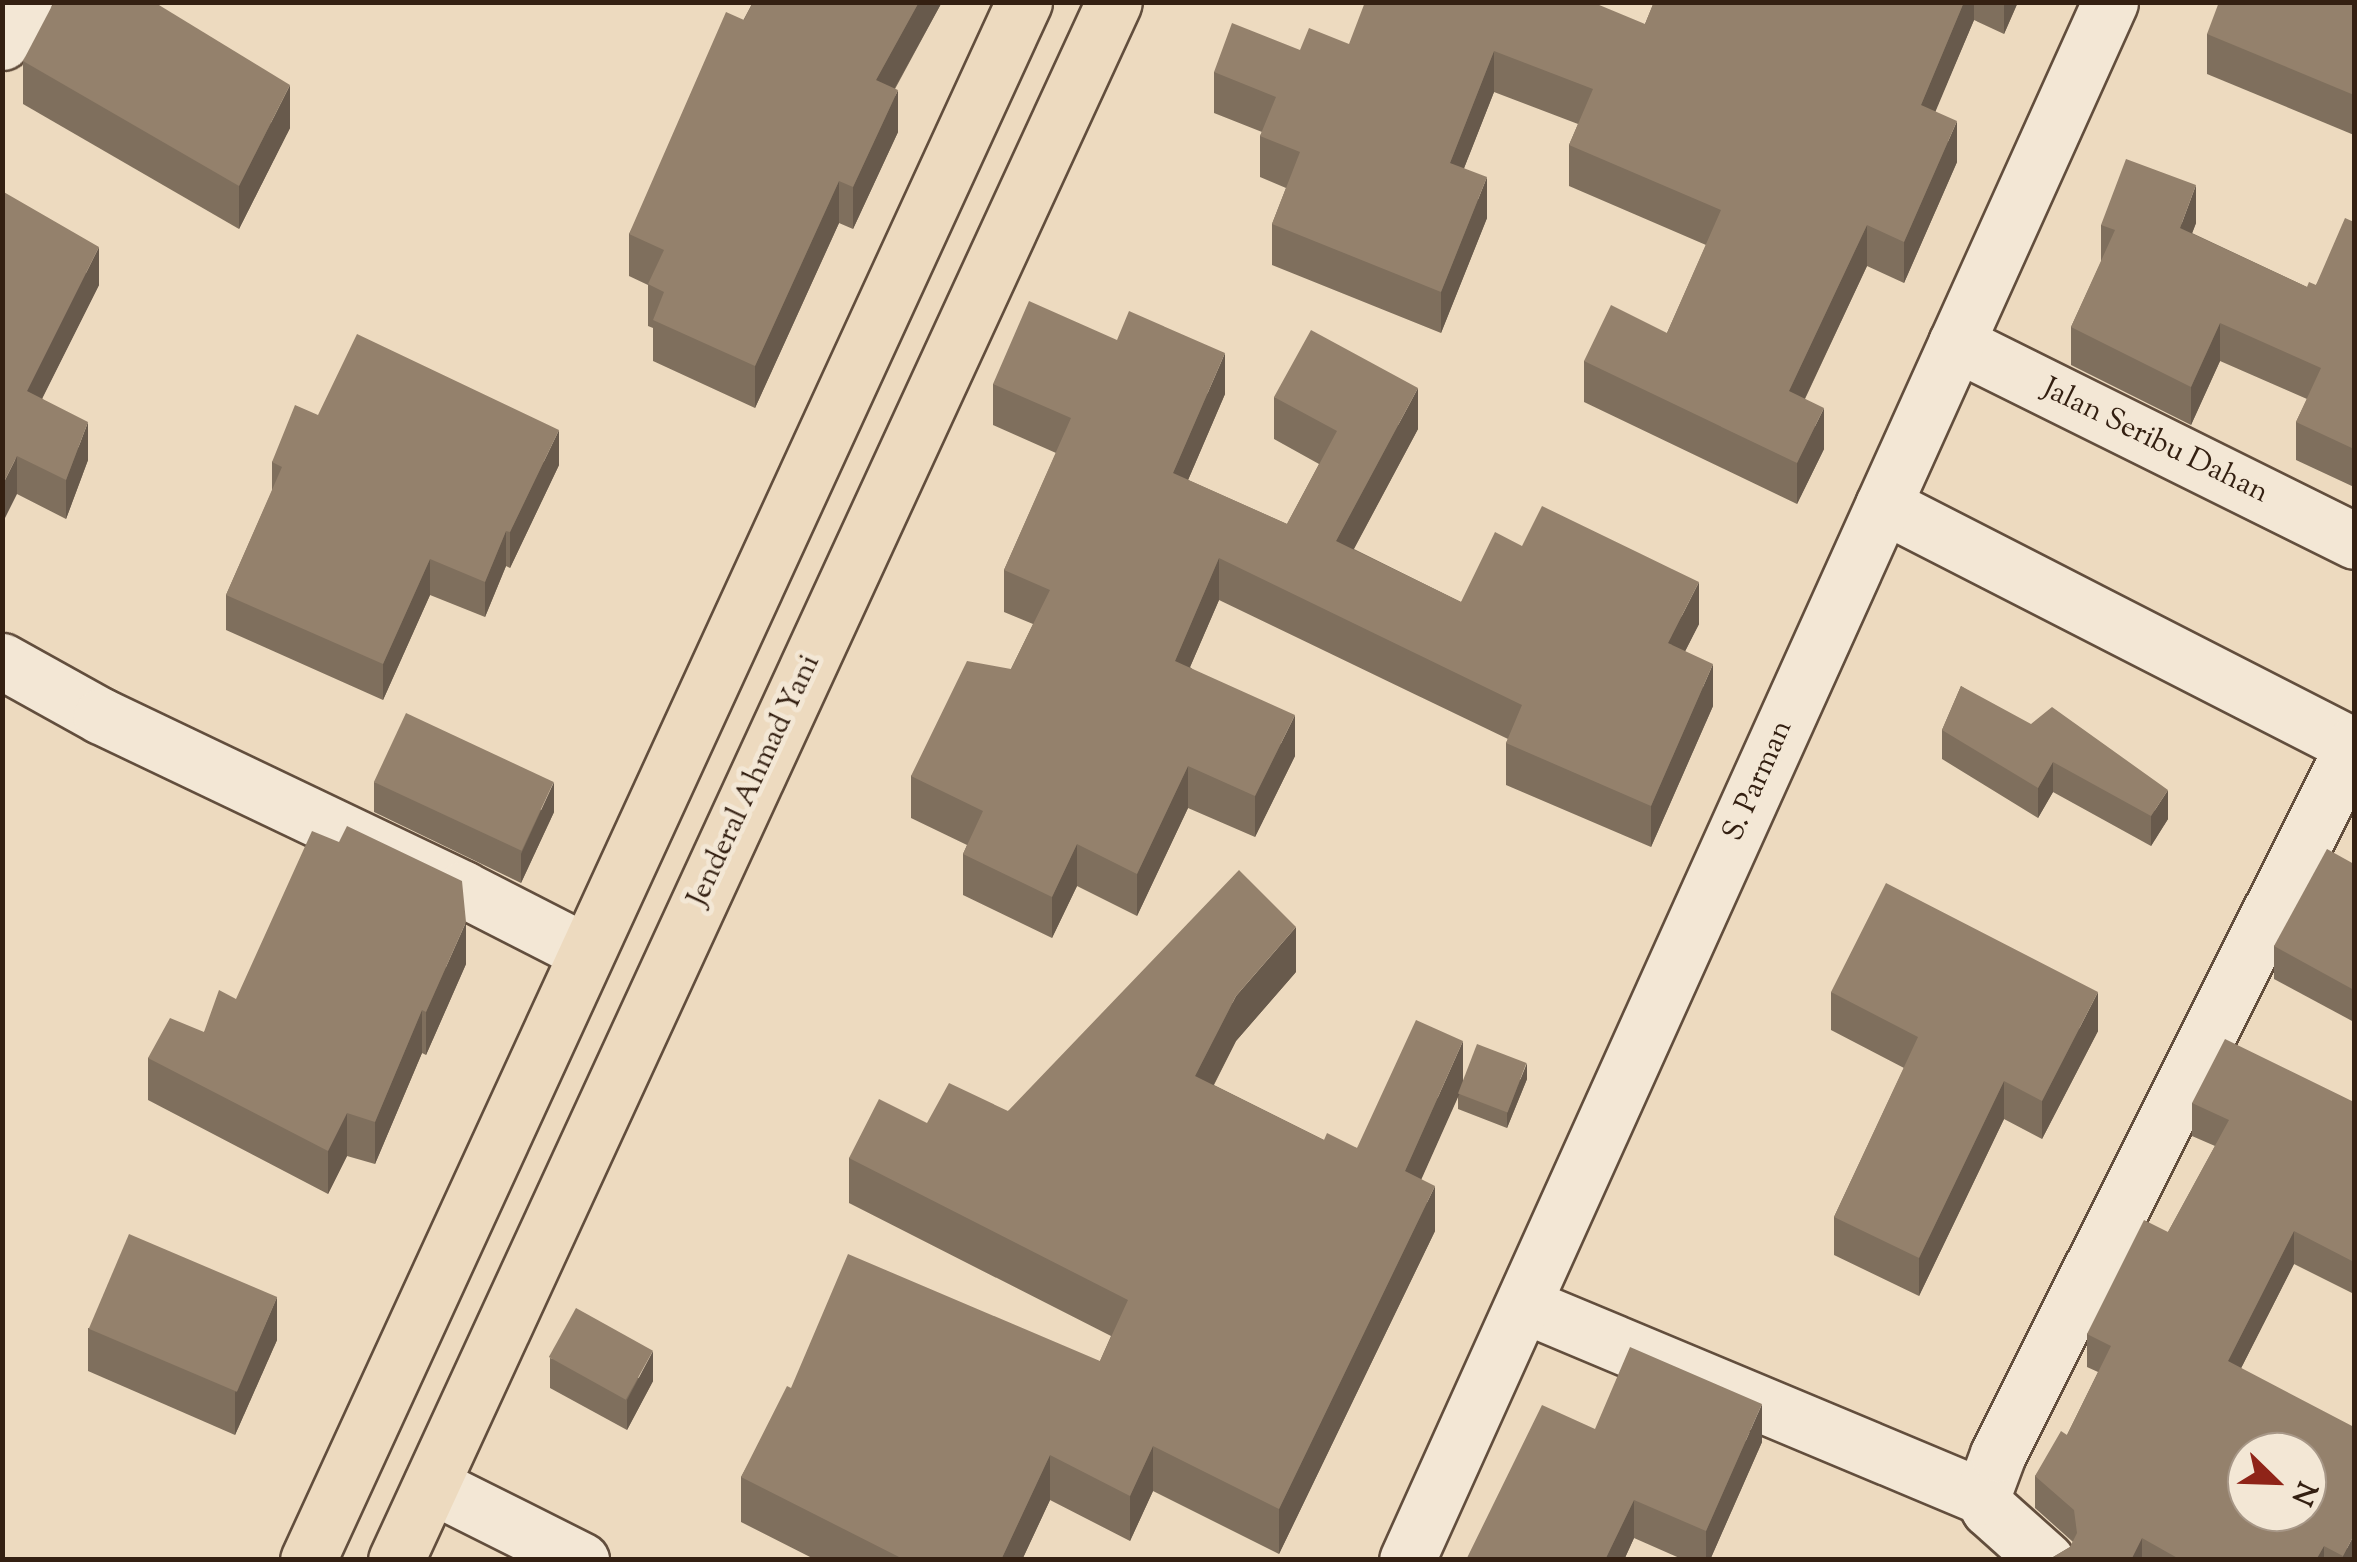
<!DOCTYPE html>
<html>
<head>
<meta charset="utf-8">
<style>
	body { margin:0 }
	#map { position:relative; width:2357px; height:1562px; overflow:hidden; background:#eddabf; font-family:"Sorts Mill Goudy",serif }
	div>[style] { position:absolute }
	[style*='--x'] { left:calc(var(--x)*1px); top:calc(var(--y)*1px); width:calc(var(--w)*1px); rotate:calc(var(--a)*1deg) }
	.roads { filter:drop-shadow(2px 0 #624e3d) drop-shadow(-2px 0 #624e3d) drop-shadow(0 2px #624e3d) drop-shadow(0 -2px #624e3d) }
	.minor>* { height:55px; margin:-27.5px; padding:0 27.5px; transform-origin:27.5px; border-radius:27.5px; background:#f3e7d5 }
	.trunk>* { height:55px; margin:-27.5px; padding:0 27.5px; transform-origin:27.5px; border-radius:27.5px; background:#eddabf }
	.wall>* { inset:0; background:#7f6f5d }
	.shaded-wall>* { inset:0; background:#685a4c }
	.building>* { inset:0; background:#94816c; transform-origin:0 0 }
	span { translate:-50% -50%; white-space:nowrap; text-align:center; line-height:1.15; -webkit-text-stroke:10px #f3e7d5; paint-order:stroke }
	.street-label { font-size:30px; color:#342012 }
	.frame { position:absolute; inset:0; border:5px solid #342012; pointer-events:none }
	.north { position:absolute; left:2227px; top:1432px; width:100px; height:100px; box-sizing:border-box; background:#f3e7d5; border:2px solid #a79787; border-radius:50%; rotate:113deg; font-size:28px; font-weight:700; line-height:40px; text-align:center; color:#342012 }
	.north::after { content:''; display:block; margin:auto; width:35px; height:45px; background:#8f2418; clip-path:polygon(50% 0,100% 100%,50% 72%,0 100%) }
</style>
</head>
<body>
<div id="map">
	<div class="roads">
		<div class="minor">
			<div style="--x:2;--y:42;--w:46;--a:-61.2"></div>
			<div style="--x:1956;--y:343;--w:445;--a:26.4"></div>
			<div style="--x:1883;--y:505;--w:529;--a:27.1"></div>
			<div style="--x:2;--y:661;--w:113;--a:29.1"></div>
			<div style="--x:101;--y:716;--w:401;--a:25.5"></div>
			<div style="--x:463;--y:889;--w:138;--a:27.1"></div>
			<div style="--x:1524;--y:1305;--w:497;--a:22.7"></div>
			<div style="--x:431;--y:1485;--w:168;--a:26.6"></div>
			<div style="--x:1407;--y:1560;--w:1709;--a:-65.71"></div>
			<div style="--x:2046;--y:1560;--w:76;--a:-138.2"></div>
			<div style="--x:1989;--y:1509;--w:14;--a:-120"></div>
			<div style="--x:1982;--y:1497;--w:46;--a:-69.6"></div>
			<div style="--x:1998;--y:1454;--w:794;--a:-63.37"></div>
		</div>
		<div class="trunk">
			<div style="--x:308;--y:1560;--w:1715;--a:-65.32"></div>
			<div style="--x:396;--y:1560;--w:1715;--a:-65.26"></div>
		</div>
	</div>
	<div class="wall">
		<div style="clip-path:polygon(753px 2px,942px 2px,895px 89px,898px 132px,853px 229px,839px 223px,755px 408px,653px 361px,653px 328px,648px 326px,648px 285px,629px 276px,629px 234px)"></div>
		<div style="clip-path:polygon(1654px 2px,2018px 2px,2004px 34px,1974px 20px,1935px 111px,1957px 162px,1904px 283px,1867px 266px,1805px 399px,1824px 449px,1797px 504px,1584px 402px,1584px 361px,1667px 333px,1706px 245px,1569px 186px,1569px 145px,1578px 124px,1494px 92px,1464px 168px,1487px 218px,1441px 333px,1272px 265px,1272px 224px,1286px 188px,1260px 177px,1260px 136px,1262px 132px,1214px 113px,1214px 72px,1300px 50px,1349px 44px,1645px 24px)"></div>
		<div style="clip-path:polygon(2354px 2px,2354px 135px,2207px 74px,2207px 34px)"></div>
		<div style="clip-path:polygon(23px 61px,290px 128px,239px 229px,23px 104px)"></div>
		<div style="clip-path:polygon(2px 191px,99px 285px,42px 398px,88px 460px,66px 519px,17px 494px)"></div>
		<div style="clip-path:polygon(2354px 222px,2354px 487px,2296px 460px,2296px 422px,2307px 399px,2220px 361px,2191px 425px,2071px 365px,2071px 327px,2101px 262px,2101px 225px,2196px 223px,2192px 233px,2307px 287px,2316px 285px)"></div>
		<div style="clip-path:polygon(993px 384px,1225px 394px,1188px 480px,1287px 524px,1319px 464px,1274px 439px,1274px 397px,1418px 429px,1354px 549px,1461px 602px,1522px 546px,1699px 624px,1685px 651px,1713px 706px,1651px 847px,1506px 785px,1506px 743px,1508px 739px,1219px 600px,1190px 667px,1295px 756px,1255px 837px,1188px 808px,1137px 916px,1077px 886px,1052px 938px,963px 895px,963px 854px,967px 845px,911px 818px,911px 776px,1011px 669px,1033px 624px,1004px 612px,1004px 570px,1056px 453px,993px 425px)"></div>
		<div style="clip-path:polygon(318px 415px,559px 465px,510px 568px,506px 566px,485px 617px,430px 595px,383px 700px,226px 630px,226px 595px,272px 491px,272px 462px)"></div>
		<div style="clip-path:polygon(1961px 686px,2168px 819px,2151px 846px,2053px 792px,2038px 818px,1942px 759px,1942px 730px)"></div>
		<div style="clip-path:polygon(374px 782px,554px 812px,521px 883px,374px 812px)"></div>
		<div style="clip-path:polygon(2354px 864px,2354px 1022px,2274px 979px,2274px 946px)"></div>
		<div style="clip-path:polygon(466px 964px,426px 1055px,422px 1053px,375px 1164px,347px 1156px,328px 1194px,148px 1100px,148px 1058px,204px 1032px,236px 999px)"></div>
		<div style="clip-path:polygon(1296px 972px,1236px 1041px,1214px 1085px,1324px 1140px,1357px 1148px,1463px 1082px,1527px 1079px,1507px 1128px,1458px 1109px,1458px 1096px,1421px 1179px,1435px 1231px,1279px 1554px,1153px 1491px,1130px 1541px,1050px 1500px,1022px 1560px,816px 1560px,741px 1522px,741px 1477px,791px 1388px,1100px 1361px,1111px 1336px,849px 1203px,849px 1158px,927px 1123px,1008px 1111px)"></div>
		<div style="clip-path:polygon(1831px 992px,2098px 1031px,2042px 1139px,2004px 1119px,1919px 1296px,1834px 1255px,1834px 1217px,1904px 1068px,1831px 1030px)"></div>
		<div style="clip-path:polygon(2354px 1102px,2354px 1294px,2294px 1264px,2241px 1368px,2354px 1560px,2048px 1560px,2070px 1547px,2073px 1542px,2035px 1508px,2035px 1476px,2067px 1435px,2098px 1372px,2087px 1367px,2087px 1334px,2168px 1232px,2215px 1146px,2192px 1136px,2192px 1103px)"></div>
		<div style="clip-path:polygon(88px 1328px,277px 1340px,235px 1435px,88px 1371px)"></div>
		<div style="clip-path:polygon(550px 1358px,653px 1381px,627px 1430px,550px 1388px)"></div>
		<div style="clip-path:polygon(1595px 1429px,1762px 1442px,1710px 1560px,1684px 1560px,1634px 1538px,1624px 1560px,1466px 1560px)"></div>
	</div>
	<div class="shaded-wall">
		<div style="clip-path:polygon(919px 2px,942px 2px,876px 122px,876px 80px)"></div>
		<div style="clip-path:polygon(1964px 2px,1974px 2px,1974px 20px,1921px 146px,1921px 105px)"></div>
		<div style="clip-path:polygon(2004px 2px,2018px 2px,2004px 34px)"></div>
		<div style="clip-path:polygon(1494px 51px,1494px 92px,1450px 204px,1450px 163px)"></div>
		<div style="clip-path:polygon(290px 85px,290px 128px,239px 229px,239px 186px)"></div>
		<div style="clip-path:polygon(898px 90px,898px 132px,853px 229px,853px 187px)"></div>
		<div style="clip-path:polygon(1957px 121px,1957px 162px,1904px 283px,1904px 242px)"></div>
		<div style="clip-path:polygon(1487px 177px,1487px 218px,1441px 333px,1441px 292px)"></div>
		<div style="clip-path:polygon(839px 181px,839px 223px,755px 408px,755px 366px)"></div>
		<div style="clip-path:polygon(2196px 185px,2196px 223px,2180px 266px,2180px 228px)"></div>
		<div style="clip-path:polygon(1867px 225px,1867px 266px,1789px 432px,1789px 391px)"></div>
		<div style="clip-path:polygon(99px 247px,99px 285px,27px 429px,27px 391px)"></div>
		<div style="clip-path:polygon(2220px 323px,2220px 361px,2191px 425px,2191px 387px)"></div>
		<div style="clip-path:polygon(1225px 353px,1225px 394px,1173px 515px,1173px 473px)"></div>
		<div style="clip-path:polygon(1418px 388px,1418px 429px,1336px 582px,1336px 541px)"></div>
		<div style="clip-path:polygon(1824px 408px,1824px 449px,1797px 504px,1797px 463px)"></div>
		<div style="clip-path:polygon(88px 422px,88px 460px,66px 519px,66px 480px)"></div>
		<div style="clip-path:polygon(559px 430px,559px 465px,510px 568px,510px 532px)"></div>
		<div style="clip-path:polygon(17px 456px,17px 494px,2px 524px,2px 486px)"></div>
		<div style="clip-path:polygon(506px 531px,506px 566px,485px 617px,485px 582px)"></div>
		<div style="clip-path:polygon(1219px 558px,1219px 600px,1175px 702px,1175px 661px)"></div>
		<div style="clip-path:polygon(430px 559px,430px 595px,383px 700px,383px 664px)"></div>
		<div style="clip-path:polygon(1699px 582px,1699px 624px,1668px 685px,1668px 643px)"></div>
		<div style="clip-path:polygon(1713px 664px,1713px 706px,1651px 847px,1651px 806px)"></div>
		<div style="clip-path:polygon(1295px 715px,1295px 756px,1255px 837px,1255px 796px)"></div>
		<div style="clip-path:polygon(2053px 762px,2053px 792px,2038px 818px,2038px 788px)"></div>
		<div style="clip-path:polygon(1188px 766px,1188px 808px,1137px 916px,1137px 874px)"></div>
		<div style="clip-path:polygon(554px 782px,554px 812px,521px 883px,521px 854px)"></div>
		<div style="clip-path:polygon(2168px 790px,2168px 819px,2151px 846px,2151px 816px)"></div>
		<div style="clip-path:polygon(1077px 844px,1077px 886px,1052px 938px,1052px 897px)"></div>
		<div style="clip-path:polygon(466px 922px,466px 964px,426px 1055px,426px 1012px)"></div>
		<div style="clip-path:polygon(1296px 927px,1296px 972px,1236px 1041px,1195px 1121px,1195px 1076px,1236px 996px)"></div>
		<div style="clip-path:polygon(2098px 992px,2098px 1031px,2042px 1139px,2042px 1101px)"></div>
		<div style="clip-path:polygon(422px 1010px,422px 1053px,375px 1164px,375px 1122px)"></div>
		<div style="clip-path:polygon(1463px 1041px,1463px 1086px,1405px 1216px,1405px 1171px)"></div>
		<div style="clip-path:polygon(1527px 1063px,1527px 1079px,1507px 1128px,1507px 1113px)"></div>
		<div style="clip-path:polygon(2004px 1081px,2004px 1119px,1919px 1296px,1919px 1258px)"></div>
		<div style="clip-path:polygon(347px 1113px,347px 1156px,328px 1194px,328px 1151px)"></div>
		<div style="clip-path:polygon(1435px 1186px,1435px 1231px,1279px 1554px,1279px 1509px)"></div>
		<div style="clip-path:polygon(2294px 1231px,2294px 1264px,2228px 1394px,2228px 1361px)"></div>
		<div style="clip-path:polygon(277px 1297px,277px 1340px,235px 1435px,235px 1393px)"></div>
		<div style="clip-path:polygon(653px 1351px,653px 1381px,627px 1430px,627px 1400px)"></div>
		<div style="clip-path:polygon(1762px 1404px,1762px 1442px,1710px 1560px,1706px 1560px,1706px 1531px)"></div>
		<div style="clip-path:polygon(1153px 1446px,1153px 1491px,1130px 1541px,1130px 1496px)"></div>
		<div style="clip-path:polygon(1050px 1455px,1050px 1500px,1022px 1560px,1001px 1560px)"></div>
		<div style="clip-path:polygon(1634px 1500px,1634px 1538px,1624px 1560px,1605px 1560px)"></div>
		<div style="clip-path:polygon(2354px 1535px,2354px 1560px,2343px 1560px,2343px 1556px)"></div>
		<div style="clip-path:polygon(2142px 1538px,2142px 1560px,2131px 1560px)"></div>
		<div style="clip-path:polygon(2324px 1546px,2324px 1560px,2316px 1560px)"></div>
	</div>
	<div class="building">
		<div style="clip-path:polygon(54px 2px,154px 2px,290px 85px,239px 186px,23px 61px)"></div>
		<div style="clip-path:polygon(753px 2px,919px 2px,876px 80px,898px 90px,853px 187px,839px 181px,755px 366px,653px 320px,664px 292px,648px 284px,664px 250px,629px 234px,726px 12px,744px 20px)"></div>
		<div style="clip-path:polygon(1365px 2px,1592px 2px,1645px 24px,1654px 2px,1964px 2px,1921px 105px,1957px 121px,1904px 242px,1867px 225px,1789px 391px,1824px 408px,1797px 463px,1584px 361px,1611px 305px,1667px 333px,1721px 210px,1569px 145px,1593px 89px,1494px 51px,1450px 163px,1487px 177px,1441px 292px,1272px 224px,1300px 152px,1260px 136px,1276px 97px,1214px 72px,1232px 23px,1300px 50px,1309px 28px,1349px 44px)"></div>
		<div style="clip-path:polygon(2219px 2px,2354px 2px,2354px 95px,2207px 34px)"></div>
		<div style="clip-path:polygon(2126px 159px,2196px 185px,2180px 228px,2307px 287px,2309px 282px,2316px 285px,2345px 218px,2354px 222px,2354px 449px,2296px 422px,2321px 368px,2220px 323px,2191px 387px,2071px 327px,2115px 230px,2101px 225px)"></div>
		<div style="clip-path:polygon(2px 191px,99px 247px,27px 391px,88px 422px,66px 480px,17px 456px,2px 486px)"></div>
		<div style="clip-path:polygon(1029px 301px,1117px 340px,1129px 311px,1225px 353px,1173px 473px,1287px 524px,1337px 431px,1274px 397px,1311px 330px,1418px 388px,1336px 541px,1461px 602px,1495px 532px,1522px 546px,1542px 506px,1699px 582px,1668px 643px,1713px 664px,1651px 806px,1506px 743px,1522px 705px,1219px 558px,1175px 661px,1295px 715px,1255px 796px,1188px 766px,1137px 874px,1077px 844px,1052px 897px,963px 854px,983px 811px,911px 776px,967px 661px,1011px 669px,1050px 590px,1004px 570px,1071px 418px,993px 384px)"></div>
		<div style="clip-path:polygon(357px 334px,559px 430px,510px 532px,506px 531px,485px 582px,430px 559px,383px 664px,226px 595px,282px 467px,272px 462px,295px 405px,318px 415px)"></div>
		<div style="clip-path:polygon(1961px 686px,2031px 724px,2052px 707px,2168px 790px,2151px 816px,2053px 762px,2038px 788px,1942px 730px)"></div>
		<div style="left:406px;top:713px;width:163px;height:76px;rotate:25deg"></div>
		<div style="clip-path:polygon(347px 826px,462px 881px,466px 922px,426px 1012px,422px 1010px,375px 1122px,347px 1113px,328px 1151px,148px 1058px,170px 1018px,204px 1032px,219px 990px,236px 999px,312px 831px,339px 842px)"></div>
		<div style="clip-path:polygon(2327px 849px,2354px 864px,2354px 990px,2274px 946px)"></div>
		<div style="clip-path:polygon(1239px 870px,1296px 927px,1236px 996px,1195px 1076px,1324px 1140px,1327px 1133px,1357px 1148px,1416px 1020px,1463px 1041px,1405px 1171px,1435px 1186px,1279px 1509px,1153px 1446px,1130px 1496px,1050px 1455px,1001px 1560px,905px 1560px,741px 1477px,787px 1386px,791px 1388px,848px 1254px,1100px 1361px,1128px 1300px,849px 1158px,879px 1099px,927px 1123px,949px 1083px,1008px 1111px)"></div>
		<div style="clip-path:polygon(1886px 883px,2098px 992px,2042px 1101px,2004px 1081px,1919px 1258px,1834px 1217px,1918px 1037px,1831px 992px)"></div>
		<div style="clip-path:polygon(evenodd,2225px 1039px,2354px 1102px,2354px 1262px,2294px 1231px,2228px 1361px,2354px 1427px,2354px 1535px,2343px 1556px,2324px 1546px,2316px 1560px,2181px 1560px,2142px 1538px,2131px 1560px,2048px 1560px,2070px 1547px,2077px 1533px,2074px 1510px,2035px 1476px,2061px 1431px,2067px 1435px,2111px 1346px,2087px 1334px,2144px 1220px,2168px 1232px,2229px 1120px,2192px 1103px,2225px 1039px,2247px 1452px,2307px 1452px,2307px 1512px,2247px 1512px,2247px 1452px)"></div>
		<div style="left:1477px;top:1044px;width:53px;height:53px;rotate:21deg"></div>
		<div style="left:129px;top:1234px;width:161px;height:103px;rotate:23deg"></div>
		<div style="left:576px;top:1308px;width:88px;height:56px;rotate:29deg"></div>
		<div style="clip-path:polygon(1630px 1347px,1762px 1404px,1706px 1531px,1634px 1500px,1605px 1560px,1466px 1560px,1542px 1405px,1595px 1429px)"></div>
	</div>
	<div class="street-label">
		<span style="left:2155px;top:442px;rotate:26deg">Jalan Seribu Dahan</span>
		<span style="left:755px;top:781px;rotate:-65deg">Jenderal Ahmad Yani</span>
		<span style="left:1759px;top:781px;rotate:-66deg">S. Parman</span>
	</div>
	<div class="frame"></div>
	<div class="north">N</div>
</div>
</body>
</html>
